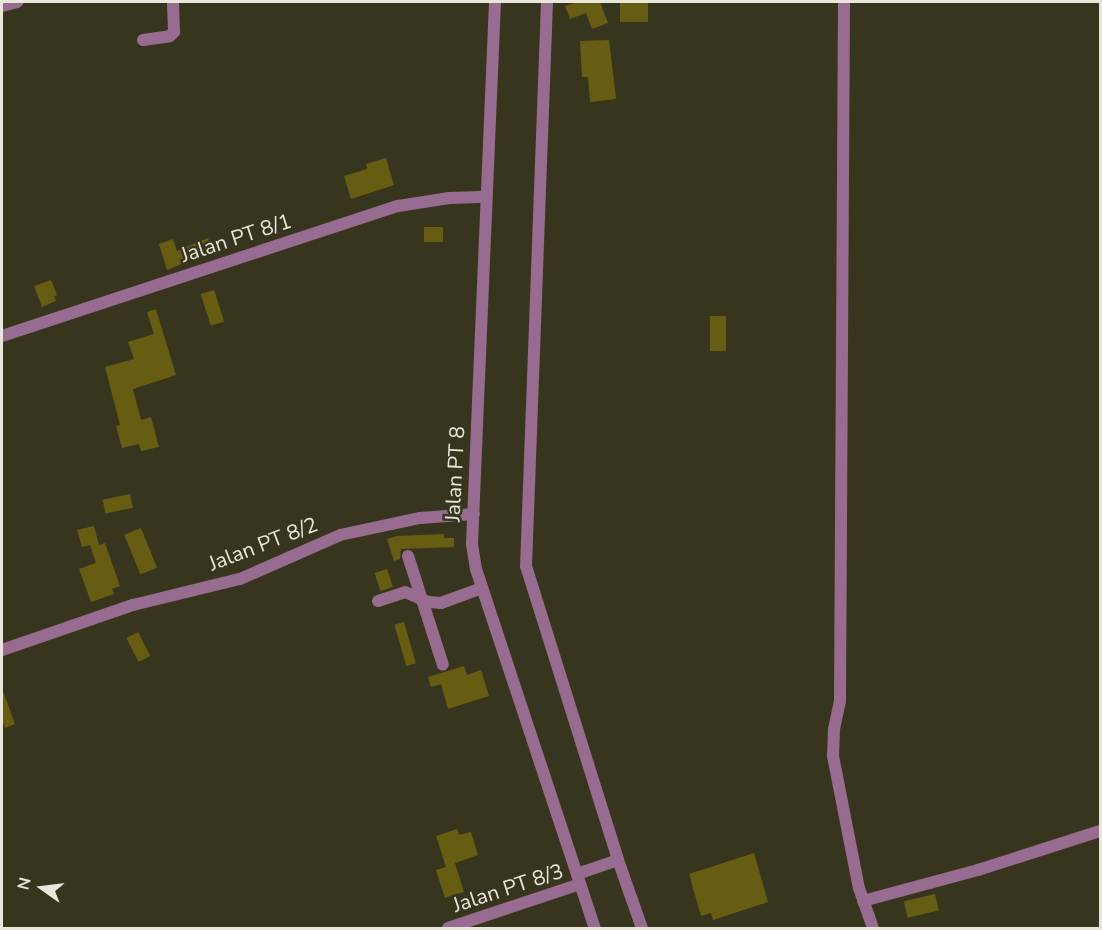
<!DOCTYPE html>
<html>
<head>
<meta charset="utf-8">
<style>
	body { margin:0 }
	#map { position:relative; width:1102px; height:930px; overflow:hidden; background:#38351f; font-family:"Nunito Sans",sans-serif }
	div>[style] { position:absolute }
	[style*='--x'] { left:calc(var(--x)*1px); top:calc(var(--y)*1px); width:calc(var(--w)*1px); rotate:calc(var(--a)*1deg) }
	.building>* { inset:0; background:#665d12; transform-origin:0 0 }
	.minor>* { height:12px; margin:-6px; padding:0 6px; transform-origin:6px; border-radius:6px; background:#986b90 }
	span { translate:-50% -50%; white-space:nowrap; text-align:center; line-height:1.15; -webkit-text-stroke:5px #38351f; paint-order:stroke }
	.street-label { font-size:21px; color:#e9e7da }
	.frame { position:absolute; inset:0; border:3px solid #e9e7da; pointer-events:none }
	.north { position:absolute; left:12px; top:858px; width:60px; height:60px; -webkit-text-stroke:4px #38351f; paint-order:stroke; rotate:284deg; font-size:16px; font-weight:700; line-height:24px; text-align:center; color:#e9e7da }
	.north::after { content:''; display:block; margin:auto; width:21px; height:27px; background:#e9e7da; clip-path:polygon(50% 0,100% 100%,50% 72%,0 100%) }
</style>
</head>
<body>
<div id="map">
	<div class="building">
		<div style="clip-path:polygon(578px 2px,600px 2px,608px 23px,592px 29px,586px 13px,570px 19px,565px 6px)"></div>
		<div style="left:620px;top:2px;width:28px;height:20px"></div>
		<div style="clip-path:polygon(609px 40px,616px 99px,590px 102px,588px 77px,582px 77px,580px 41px)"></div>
		<div style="clip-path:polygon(386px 158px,394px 185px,351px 199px,344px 176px,367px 169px,366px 164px)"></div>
		<div style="left:424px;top:227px;width:19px;height:15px"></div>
		<div style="clip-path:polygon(208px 238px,213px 251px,167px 270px,159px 244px,173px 239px,177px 251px)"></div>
		<div style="clip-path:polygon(51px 280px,57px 295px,54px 296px,56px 301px,42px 307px,34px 286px)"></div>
		<div style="left:214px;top:290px;width:33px;height:14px;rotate:72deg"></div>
		<div style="clip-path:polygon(156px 309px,176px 375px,133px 389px,141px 420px,151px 417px,159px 447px,141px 451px,139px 444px,122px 448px,116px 426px,120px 425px,105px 367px,134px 359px,128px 342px,154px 334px,147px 312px)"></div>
		<div style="left:710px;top:316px;width:16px;height:35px"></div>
		<div style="left:130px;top:494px;width:14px;height:28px;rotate:78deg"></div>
		<div style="clip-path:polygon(94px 526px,99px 545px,105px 543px,120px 586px,112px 589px,114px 594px,91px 602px,79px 569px,96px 563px,90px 545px,82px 547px,77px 530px)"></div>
		<div style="left:141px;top:528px;width:43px;height:18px;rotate:68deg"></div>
		<div style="clip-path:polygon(444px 534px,444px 538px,454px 538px,454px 547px,401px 549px,400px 559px,394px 561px,387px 539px,397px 536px)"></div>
		<div style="left:387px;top:569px;width:19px;height:13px;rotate:72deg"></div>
		<div style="left:404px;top:622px;width:43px;height:10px;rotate:74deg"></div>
		<div style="left:138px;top:632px;width:27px;height:13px;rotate:63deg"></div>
		<div style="clip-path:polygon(464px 666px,467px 675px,481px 670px,489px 696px,448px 709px,441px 684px,431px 687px,428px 677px)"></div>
		<div style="clip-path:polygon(3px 691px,15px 724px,5px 728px,2px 719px)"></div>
		<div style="clip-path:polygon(457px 829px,459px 835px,471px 832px,478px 855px,455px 863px,464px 892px,445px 898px,436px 870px,446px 867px,436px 836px)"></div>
		<div style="clip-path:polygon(754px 853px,768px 902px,713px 920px,711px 913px,701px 916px,689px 874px)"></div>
		<div style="left:935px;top:894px;width:17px;height:32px;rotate:77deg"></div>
	</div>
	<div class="minor">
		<div style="--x:495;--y:2;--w:542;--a:92.43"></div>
		<div style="--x:472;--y:544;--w:25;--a:81"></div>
		<div style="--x:476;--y:569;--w:378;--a:71.7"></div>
		<div style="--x:547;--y:2;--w:564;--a:92.13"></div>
		<div style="--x:526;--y:566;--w:308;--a:72.6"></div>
		<div style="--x:618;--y:860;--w:72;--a:70.6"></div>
		<div style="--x:844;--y:2;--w:699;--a:90.33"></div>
		<div style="--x:840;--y:701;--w:29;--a:102"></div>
		<div style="--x:834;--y:729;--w:27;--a:92"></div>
		<div style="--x:833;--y:756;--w:135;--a:78.9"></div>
		<div style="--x:859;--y:888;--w:42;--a:70.7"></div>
		<div style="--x:2;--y:6;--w:16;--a:-15"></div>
		<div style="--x:143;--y:40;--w:27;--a:-8"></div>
		<div style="--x:170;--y:36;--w:6;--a:-45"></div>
		<div style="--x:174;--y:32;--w:30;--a:-92"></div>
		<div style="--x:2;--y:336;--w:417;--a:-18.2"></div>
		<div style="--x:398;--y:206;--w:52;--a:-8.9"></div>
		<div style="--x:449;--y:198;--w:37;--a:-2"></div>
		<div style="--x:408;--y:556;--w:114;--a:72.2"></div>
		<div style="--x:378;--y:601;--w:28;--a:-18"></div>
		<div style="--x:405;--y:592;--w:26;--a:23"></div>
		<div style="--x:429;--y:602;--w:12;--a:5"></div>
		<div style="--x:441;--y:603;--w:44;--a:-20.1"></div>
		<div style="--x:2;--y:650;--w:139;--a:-19"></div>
		<div style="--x:133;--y:605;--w:110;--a:-13.7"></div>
		<div style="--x:240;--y:579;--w:109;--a:-23.7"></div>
		<div style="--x:340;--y:535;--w:82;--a:-12"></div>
		<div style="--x:420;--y:518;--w:54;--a:-4.2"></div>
		<div style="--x:577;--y:874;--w:43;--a:-18.9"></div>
		<div style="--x:863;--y:901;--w:119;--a:-15.1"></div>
		<div style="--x:978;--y:870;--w:128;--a:-17.7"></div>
		<div style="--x:448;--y:928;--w:139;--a:-18.4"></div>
	</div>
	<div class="street-label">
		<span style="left:236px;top:238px;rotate:-18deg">Jalan PT 8/1</span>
		<span style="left:455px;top:474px;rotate:-87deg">Jalan PT 8</span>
		<span style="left:263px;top:544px;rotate:-21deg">Jalan PT 8/2</span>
		<span style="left:508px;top:888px;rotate:-18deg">Jalan PT 8/3</span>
	</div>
	<div class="frame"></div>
	<div class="north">N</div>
</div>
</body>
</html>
